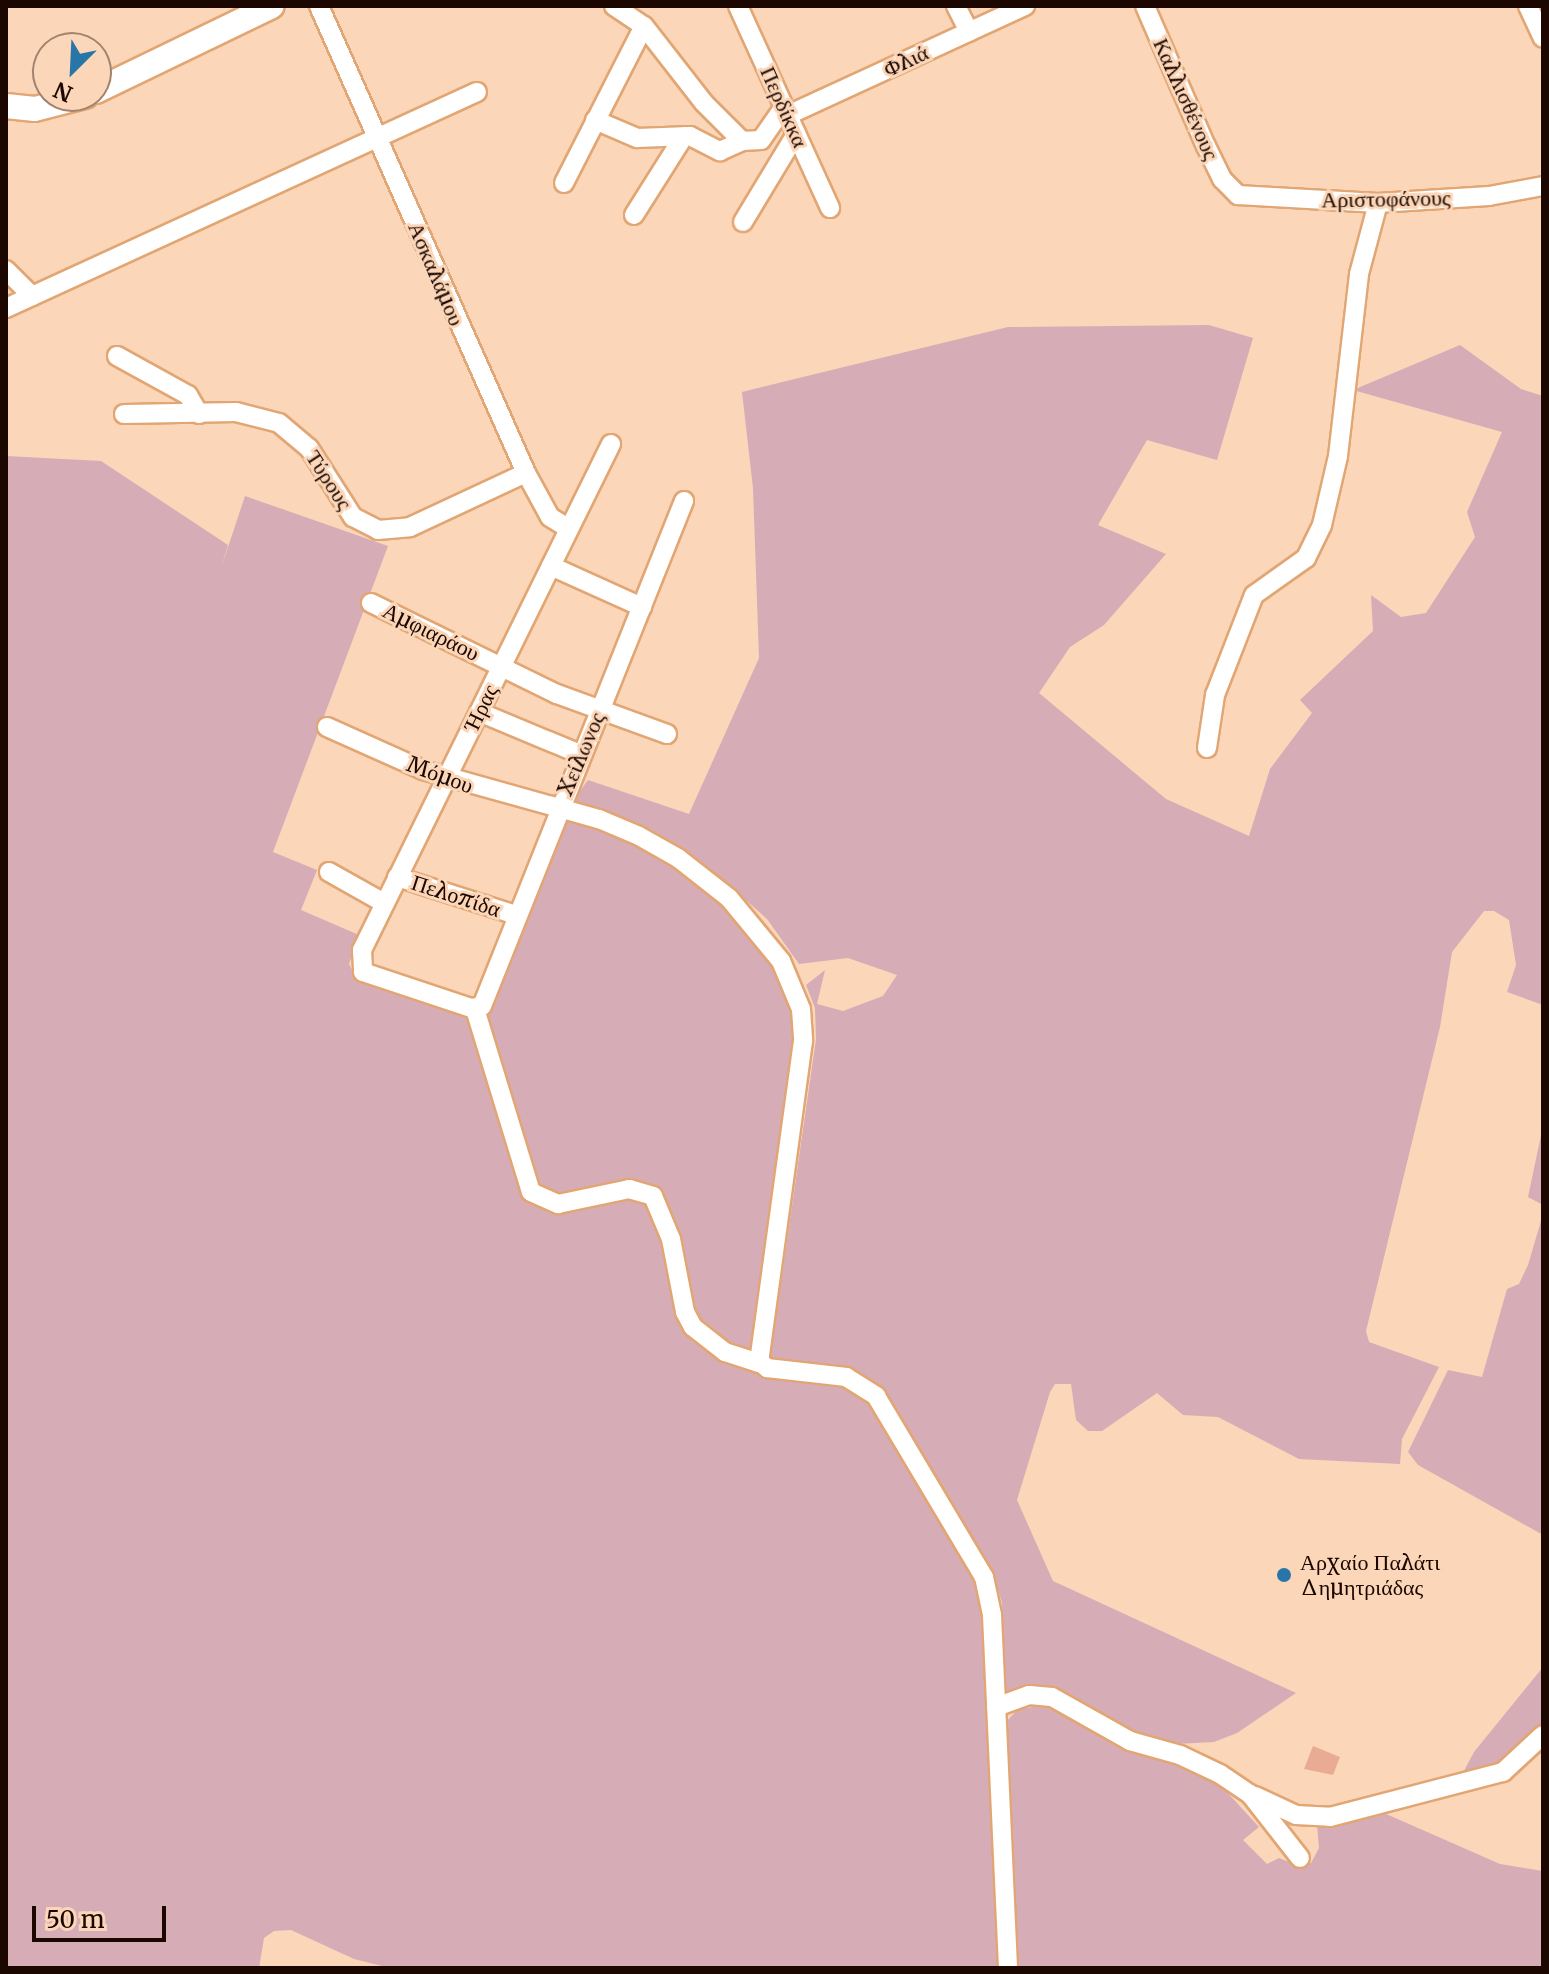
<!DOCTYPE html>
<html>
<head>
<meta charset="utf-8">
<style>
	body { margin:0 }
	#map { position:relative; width:1549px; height:1974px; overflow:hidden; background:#fbd6b8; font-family:Merriweather,serif }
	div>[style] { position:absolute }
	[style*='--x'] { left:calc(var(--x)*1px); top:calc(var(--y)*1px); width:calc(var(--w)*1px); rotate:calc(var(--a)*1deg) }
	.green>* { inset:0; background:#d6acb7 }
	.building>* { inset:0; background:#e9ab94 }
	.roads { filter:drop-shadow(2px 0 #e1a673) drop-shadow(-2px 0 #e1a673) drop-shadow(0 2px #e1a673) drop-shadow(0 -2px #e1a673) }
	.minor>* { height:18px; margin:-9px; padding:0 9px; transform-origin:9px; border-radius:9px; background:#fff }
	.tertiary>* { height:24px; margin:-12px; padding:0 12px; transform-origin:12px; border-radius:12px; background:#fff }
	.dots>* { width:22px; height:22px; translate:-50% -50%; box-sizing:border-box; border:4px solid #fbd6b8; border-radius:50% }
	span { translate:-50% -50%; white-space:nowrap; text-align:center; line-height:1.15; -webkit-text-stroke:6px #fbd6b8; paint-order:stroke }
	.street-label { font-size:22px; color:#1b0700 }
	.poi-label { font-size:22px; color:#1b0700 }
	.left { translate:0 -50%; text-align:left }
	.frame { position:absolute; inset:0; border:8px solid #1b0700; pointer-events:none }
	.north { position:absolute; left:32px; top:32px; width:80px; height:80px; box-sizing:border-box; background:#fbd6b8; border:2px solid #a1836e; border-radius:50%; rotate:204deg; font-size:22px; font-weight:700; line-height:32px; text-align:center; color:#1b0700 }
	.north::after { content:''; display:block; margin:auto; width:28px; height:36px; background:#2876a8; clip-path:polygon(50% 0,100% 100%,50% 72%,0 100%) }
	.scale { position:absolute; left:32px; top:1906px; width:134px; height:36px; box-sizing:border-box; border:4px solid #1b0700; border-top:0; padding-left:10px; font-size:24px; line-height:28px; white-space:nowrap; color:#1b0700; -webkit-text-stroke:6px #fbd6b8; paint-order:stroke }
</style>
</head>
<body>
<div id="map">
	<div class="green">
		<div style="clip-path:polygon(1209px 325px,1253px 338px,1217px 460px,1147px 440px,1098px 525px,1166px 554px,1104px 625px,1070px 647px,1039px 693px,1166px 799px,1249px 836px,1270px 769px,1312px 713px,1300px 700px,1373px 631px,1371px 595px,1401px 617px,1426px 613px,1475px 537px,1467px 512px,1502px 432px,1353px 390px,1460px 345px,1521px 389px,1543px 396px,1543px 1005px,1507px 992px,1516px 965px,1509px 920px,1494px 911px,1484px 911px,1452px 952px,1440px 1027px,1366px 1331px,1369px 1342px,1439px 1367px,1402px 1439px,1400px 1464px,1299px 1459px,1218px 1417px,1183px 1415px,1157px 1393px,1102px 1431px,1088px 1431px,1076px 1420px,1071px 1384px,1055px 1384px,1050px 1392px,1017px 1500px,1053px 1581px,1296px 1693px,1237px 1733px,1214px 1742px,1176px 1744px,1135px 1734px,1066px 1695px,1006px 1693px,1002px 1603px,994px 1576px,893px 1403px,856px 1371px,770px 1359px,816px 1039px,815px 1008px,806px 985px,825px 970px,817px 1004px,843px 1011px,883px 996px,897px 975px,848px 958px,799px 964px,767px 919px,713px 871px,640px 826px,571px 803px,588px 780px,689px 814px,759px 658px,753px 488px,742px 392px,1008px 327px)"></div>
		<div style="clip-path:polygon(6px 456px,101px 461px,228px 545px,221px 568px,245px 496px,388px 546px,273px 852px,317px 870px,301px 910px,359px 935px,349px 964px,356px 977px,475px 1018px,565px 822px,570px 821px,635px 843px,675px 865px,736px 914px,771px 957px,788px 995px,797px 1030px,752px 1370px,762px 1377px,835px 1383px,867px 1400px,964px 1553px,984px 1600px,1003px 1968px,390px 1968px,354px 1959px,291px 1930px,274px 1931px,264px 1938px,259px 1968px,6px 1968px)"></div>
		<div style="clip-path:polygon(1543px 1126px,1543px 1205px,1528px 1197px)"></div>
		<div style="clip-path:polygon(1543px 1214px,1543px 1535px,1418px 1465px,1408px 1452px,1448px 1370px,1482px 1377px,1507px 1289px,1519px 1284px,1528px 1265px)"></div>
		<div style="clip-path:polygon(1543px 1667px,1543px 1753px,1455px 1788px,1474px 1752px)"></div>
		<div style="clip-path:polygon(1053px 1703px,1215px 1779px,1259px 1827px,1243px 1840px,1267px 1864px,1279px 1858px,1302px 1867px,1311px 1863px,1319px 1848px,1317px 1825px,1377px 1810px,1500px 1864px,1543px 1871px,1543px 1968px,1018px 1968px,1007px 1721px,1017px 1710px)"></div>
	</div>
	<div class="building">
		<div style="clip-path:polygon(1313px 1746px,1340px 1757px,1333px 1775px,1304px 1769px)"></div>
	</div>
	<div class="roads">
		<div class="minor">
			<div style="--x:319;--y:6;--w:511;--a:66.09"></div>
			<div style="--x:526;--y:473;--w:50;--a:61.4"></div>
			<div style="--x:550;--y:517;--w:22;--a:32"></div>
			<div style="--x:614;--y:6;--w:36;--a:34"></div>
			<div style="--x:644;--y:26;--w:98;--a:52.1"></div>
			<div style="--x:704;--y:103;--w:54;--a:45"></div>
			<div style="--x:742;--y:141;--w:19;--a:-3"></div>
			<div style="--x:761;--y:140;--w:40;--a:-55.1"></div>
			<div style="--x:738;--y:6;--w:222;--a:65.5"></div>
			<div style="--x:956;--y:6;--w:29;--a:63"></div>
			<div style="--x:1145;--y:6;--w:153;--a:66.5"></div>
			<div style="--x:1206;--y:146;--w:37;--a:64"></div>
			<div style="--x:1222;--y:179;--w:23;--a:45"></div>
			<div style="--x:1238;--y:195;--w:140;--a:3.3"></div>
			<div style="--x:1378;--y:203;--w:111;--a:-3.6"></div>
			<div style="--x:1489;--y:196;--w:55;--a:-10.5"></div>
			<div style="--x:1528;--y:6;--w:35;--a:65"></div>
			<div style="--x:788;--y:115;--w:261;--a:-24.7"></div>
			<div style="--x:595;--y:120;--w:46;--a:23.2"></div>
			<div style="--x:637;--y:138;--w:53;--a:-2.2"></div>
			<div style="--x:690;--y:136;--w:34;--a:27"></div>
			<div style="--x:720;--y:151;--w:24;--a:-24"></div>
			<div style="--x:564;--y:183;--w:176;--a:-63"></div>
			<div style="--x:634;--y:215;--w:93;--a:-57.7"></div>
			<div style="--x:743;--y:222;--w:103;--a:-58.9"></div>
			<div style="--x:6;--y:270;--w:37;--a:45"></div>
			<div style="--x:6;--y:308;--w:518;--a:-24.64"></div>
			<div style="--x:117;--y:356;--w:81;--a:28.8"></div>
			<div style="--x:188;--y:395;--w:22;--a:60"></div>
			<div style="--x:124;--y:414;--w:112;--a:-1"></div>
			<div style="--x:236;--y:412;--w:44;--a:14.3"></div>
			<div style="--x:279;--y:423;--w:39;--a:40"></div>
			<div style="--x:309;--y:448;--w:82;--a:57.5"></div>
			<div style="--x:353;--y:517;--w:28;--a:27"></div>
			<div style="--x:378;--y:530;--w:32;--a:-5"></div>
			<div style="--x:410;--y:527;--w:128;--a:-25"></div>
			<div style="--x:611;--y:444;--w:564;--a:116.2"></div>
			<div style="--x:362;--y:950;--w:22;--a:87"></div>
			<div style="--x:363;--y:972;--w:114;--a:18.4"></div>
			<div style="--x:471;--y:1008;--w:11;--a:-10"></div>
			<div style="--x:482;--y:1006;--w:544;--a:-68.2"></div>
			<div style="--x:551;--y:566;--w:100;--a:24.3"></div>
			<div style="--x:371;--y:603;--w:207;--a:26.1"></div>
			<div style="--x:557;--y:694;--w:117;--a:20"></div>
			<div style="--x:479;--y:712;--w:109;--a:22.6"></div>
			<div style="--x:327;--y:727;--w:105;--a:24.1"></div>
			<div style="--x:423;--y:770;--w:183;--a:15.6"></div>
			<div style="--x:599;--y:819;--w:43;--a:23"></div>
			<div style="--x:639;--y:836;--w:45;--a:29.4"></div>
			<div style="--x:678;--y:858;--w:65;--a:38.1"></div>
			<div style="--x:729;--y:898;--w:82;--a:50.5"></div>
			<div style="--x:781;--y:961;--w:52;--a:67.4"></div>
			<div style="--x:801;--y:1009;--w:32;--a:86"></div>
			<div style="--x:803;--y:1041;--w:323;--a:97.8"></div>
			<div style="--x:759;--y:1361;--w:11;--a:41"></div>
			<div style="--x:767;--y:1368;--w:80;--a:6.5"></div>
			<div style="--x:846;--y:1377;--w:36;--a:32"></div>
			<div style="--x:876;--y:1396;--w:211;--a:59.2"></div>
			<div style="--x:984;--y:1577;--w:39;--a:78"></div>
			<div style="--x:992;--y:1615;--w:353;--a:87.4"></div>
			<div style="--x:1207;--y:748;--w:54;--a:-81.4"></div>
			<div style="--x:1215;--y:695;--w:107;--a:-68.7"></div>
			<div style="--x:1254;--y:595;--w:64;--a:-35.4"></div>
			<div style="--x:1306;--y:558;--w:37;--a:-64"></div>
			<div style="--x:1322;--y:525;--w:71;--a:-76.9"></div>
			<div style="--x:1338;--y:456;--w:183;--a:-83.4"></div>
			<div style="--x:1359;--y:274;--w:73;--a:-75"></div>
			<div style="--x:329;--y:872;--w:63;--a:29.4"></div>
			<div style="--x:397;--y:877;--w:125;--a:17.7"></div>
			<div style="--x:475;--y:1009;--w:191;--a:73"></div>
			<div style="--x:531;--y:1192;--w:30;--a:24"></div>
			<div style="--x:558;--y:1204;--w:73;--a:-11.9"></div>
			<div style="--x:629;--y:1189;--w:25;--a:16"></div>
			<div style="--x:653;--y:1196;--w:47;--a:67.3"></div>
			<div style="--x:671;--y:1239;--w:74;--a:79.1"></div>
			<div style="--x:685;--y:1312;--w:17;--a:62"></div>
			<div style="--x:693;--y:1327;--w:41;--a:38"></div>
			<div style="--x:725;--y:1352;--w:36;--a:18"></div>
			<div style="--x:996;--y:1707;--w:35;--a:-20"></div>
			<div style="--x:1029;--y:1695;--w:23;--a:5"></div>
			<div style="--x:1052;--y:1697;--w:90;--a:29.4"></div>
			<div style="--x:1130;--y:1741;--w:52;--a:15.6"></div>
			<div style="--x:1180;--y:1755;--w:44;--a:25.4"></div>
			<div style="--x:1220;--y:1774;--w:36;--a:34"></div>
			<div style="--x:1250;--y:1794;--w:81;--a:52"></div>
			<div style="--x:1255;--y:1796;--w:45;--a:24.9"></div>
			<div style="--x:1296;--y:1815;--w:34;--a:3"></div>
			<div style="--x:1330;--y:1817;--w:179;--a:-14.6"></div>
			<div style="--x:1503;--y:1772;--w:54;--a:-42.8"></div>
		</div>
		<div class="tertiary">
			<div style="--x:96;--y:91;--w:195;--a:-25.8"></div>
			<div style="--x:6;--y:106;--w:29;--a:6"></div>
			<div style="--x:35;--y:109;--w:52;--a:-14.6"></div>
		</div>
	</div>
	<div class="dots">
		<div style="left:1284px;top:1575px;background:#2876a8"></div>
	</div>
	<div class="street-label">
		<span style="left:906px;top:61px;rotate:-25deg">Φλιά</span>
		<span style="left:1186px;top:99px;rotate:66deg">Καλλισθένους</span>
		<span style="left:784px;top:107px;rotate:66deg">Περδίκκα</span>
		<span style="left:1386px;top:199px;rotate:-1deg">Αριστοφάνους</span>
		<span style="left:436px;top:274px;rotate:67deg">Ασκαλάμου</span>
		<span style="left:329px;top:480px;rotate:57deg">Τύρους</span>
		<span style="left:431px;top:632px;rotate:26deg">Αμφιαράου</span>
		<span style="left:481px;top:708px;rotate:-64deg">Ήρας</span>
		<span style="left:581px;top:754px;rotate:-67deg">Χείλωνος</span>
		<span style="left:440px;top:775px;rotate:20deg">Μόμου</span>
		<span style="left:456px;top:896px;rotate:18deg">Πελοπίδα</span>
	</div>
	<div class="poi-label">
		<span class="left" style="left:1300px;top:1575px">Αρχαίο Παλάτι<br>Δημητριάδας</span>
	</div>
	<div class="frame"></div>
	<div class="north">N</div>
	<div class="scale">50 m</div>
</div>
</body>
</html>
